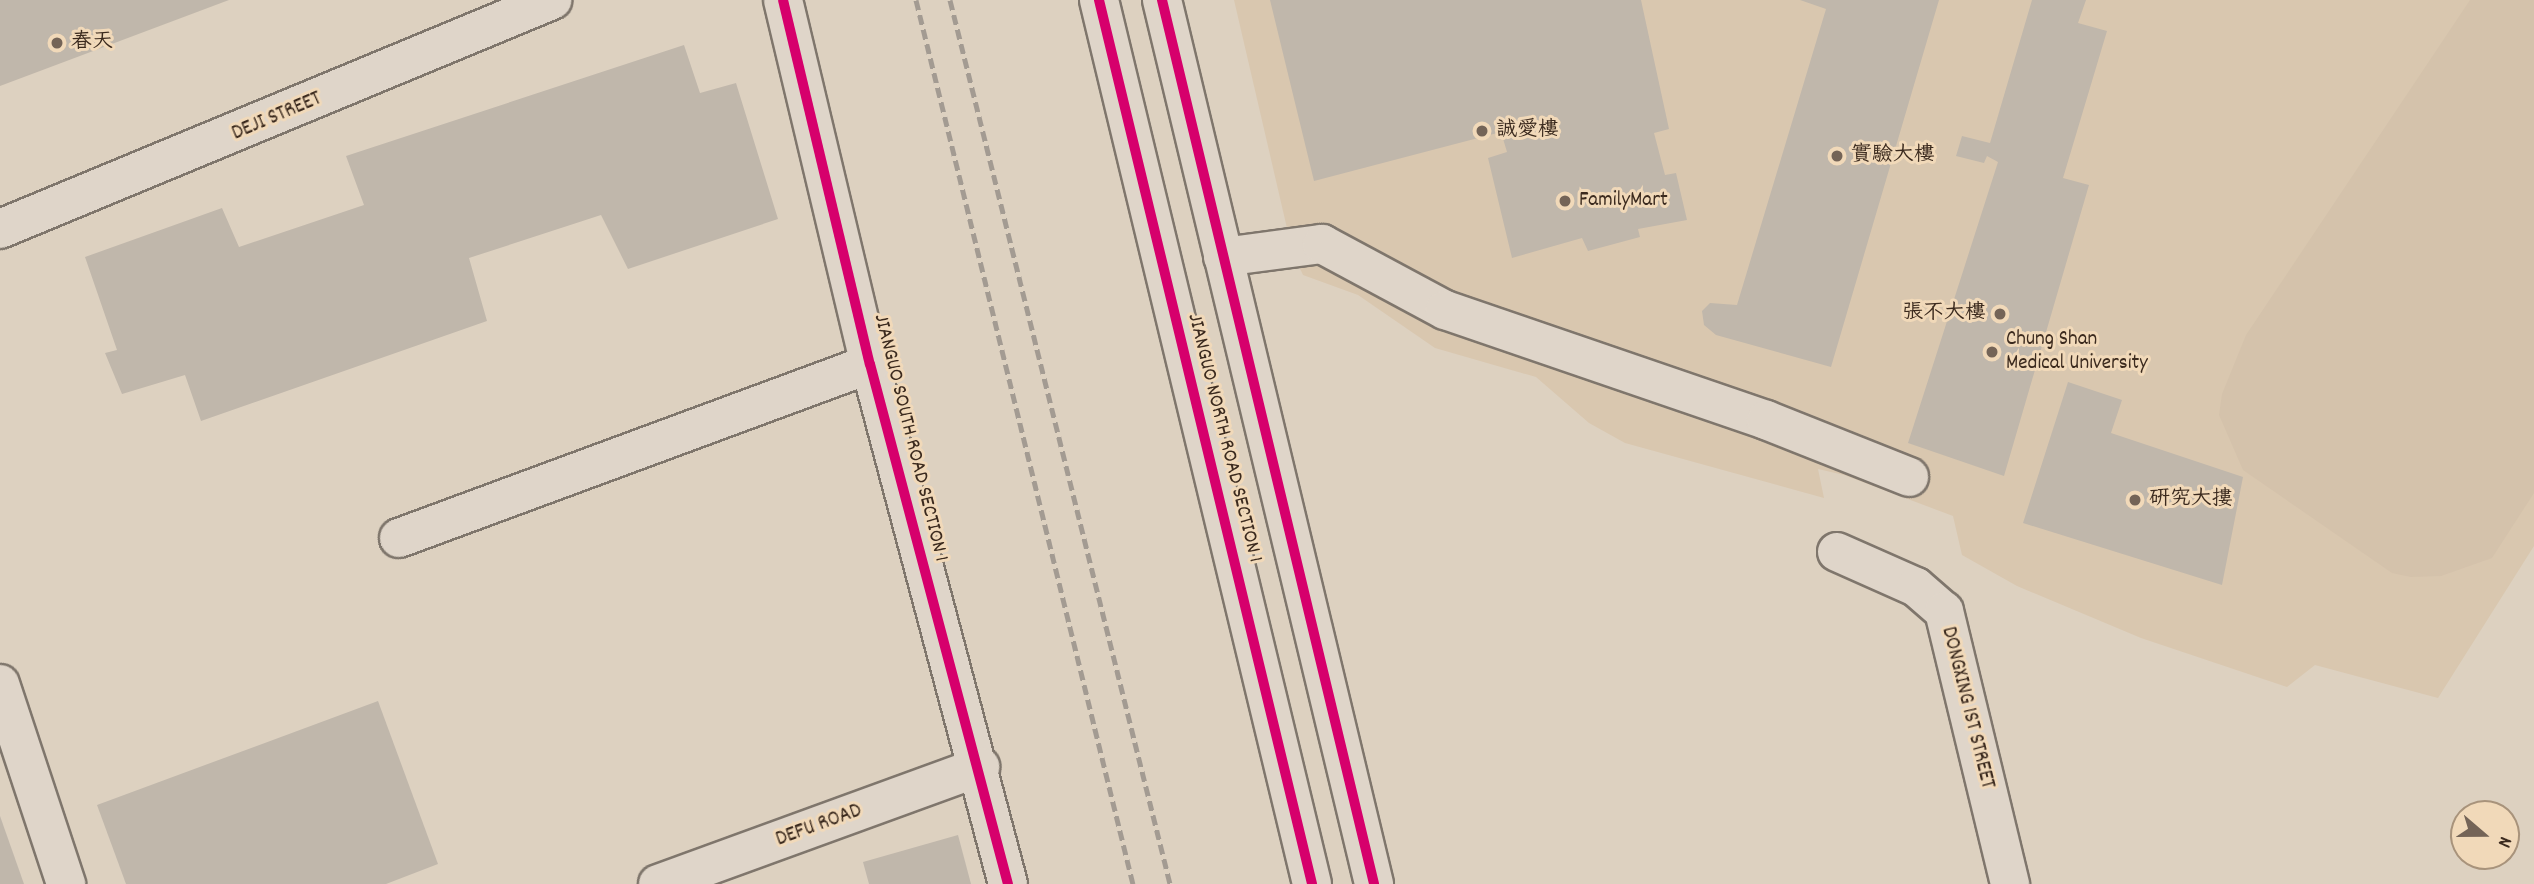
<!DOCTYPE html>
<html>
<head>
<meta charset="utf-8">
<style>
	body { margin:0 }
	#map { position:relative; width:2534px; height:884px; overflow:hidden; background:#ddd1c0; font-family:Dekko,"LXGW WenKai TC",sans-serif }
	div>[style] { position:absolute }
	[style*='--x'] { left:calc(var(--x)*1px); top:calc(var(--y)*1px); width:calc(var(--w)*1px); rotate:calc(var(--a)*1deg) }
	.built>* { inset:0; background:#d9c7af }
	.green>* { inset:0; background:#d4c2ab }
	.building>* { inset:0; background:#c0b7ab }
	.roads { filter:drop-shadow(2px 0 #7f766c) drop-shadow(-2px 0 #7f766c) drop-shadow(0 2px #7f766c) drop-shadow(0 -2px #7f766c) }
	.minor>* { height:38px; margin:-19px; padding:0 19px; transform-origin:19px; border-radius:19px; background:#dfd5c9 }
	.rail>* { height:5px; margin-top:-2.5px; transform-origin:0; background:repeating-linear-gradient(90deg,#a39b92 0 10px,transparent 0 15px) }
	.cycleway>* { height:10px; margin:-5px; padding:0 5px; transform-origin:5px; border-radius:5px; background:#d6006c }
	.dots>* { width:19px; height:19px; translate:-50% -50%; box-sizing:border-box; border:4px solid #f1d9b9; border-radius:50% }
	span { translate:-50% -50%; white-space:nowrap; text-align:center; line-height:1.15; -webkit-text-stroke:6px #f1d9b9; paint-order:stroke }
	.poi-label { font-size:21px; color:#3b2a1e }
	.left { translate:0 -50%; text-align:left }
	.right { translate:-100% -50%; text-align:right }
	.street-label { font-size:21px; color:#3b2a1e }
	.north { position:absolute; left:2450px; top:800px; width:70px; height:70px; box-sizing:border-box; background:#f1d9b9; border:2px solid #a8937b; border-radius:50%; rotate:110deg; font-size:19px; font-weight:700; line-height:28px; text-align:center; color:#3b2a1e }
	.north::after { content:''; display:block; margin:auto; width:24px; height:32px; background:#746457; clip-path:polygon(50% 0,100% 100%,50% 72%,0 100%) }
</style>
</head>
<body>
<div id="map">
	<div class="built">
		<div style="clip-path:polygon(1234px 0,2534px 0,2534px 546px,2438px 698px,2315px 665px,2287px 687px,2141px 638px,2017px 586px,1962px 555px,1953px 516px,1844px 475px,1818px 469px,1824px 498px,1625px 443px,1589px 423px,1536px 377px,1435px 348px,1358px 295px,1303px 275px,1293px 254px)"></div>
	</div>
	<div class="green">
		<div style="clip-path:polygon(2470px 0,2534px 0,2534px 493px,2492px 558px,2441px 576px,2411px 577px,2392px 573px,2243px 470px,2219px 415px,2222px 394px,2246px 335px)"></div>
	</div>
	<div class="building">
		<div style="clip-path:polygon(0 0,229px 0,0 86px)"></div>
		<div style="clip-path:polygon(1270px 0,1641px 0,1669px 129px,1654px 133px,1665px 175px,1676px 173px,1687px 220px,1638px 229px,1640px 237px,1588px 251px,1582px 238px,1512px 258px,1488px 158px,1507px 152px,1501px 132px,1314px 181px)"></div>
		<div style="clip-path:polygon(1800px 0,1939px 0,1831px 367px,1716px 335px,1704px 325px,1702px 311px,1710px 303px,1737px 305px,1826px 9px)"></div>
		<div style="clip-path:polygon(2032px 0,2086px 0,2078px 23px,2107px 31px,2063px 178px,2089px 185px,2004px 476px,1908px 443px,1998px 162px,1987px 156px,1984px 163px,1956px 156px,1962px 136px,1990px 143px)"></div>
		<div style="clip-path:polygon(684px 45px,700px 93px,736px 83px,778px 219px,628px 269px,601px 215px,469px 258px,487px 321px,201px 421px,185px 375px,122px 394px,105px 353px,117px 350px,85px 257px,222px 208px,239px 247px,364px 205px,346px 156px)"></div>
		<div style="clip-path:polygon(2068px 382px,2122px 400px,2111px 433px,2243px 477px,2222px 585px,2023px 523px)"></div>
		<div style="clip-path:polygon(378px 701px,438px 864px,386px 884px,126px 884px,97px 805px)"></div>
		<div style="clip-path:polygon(0 817px,0 816px,24px 884px,0 884px)"></div>
		<div style="clip-path:polygon(958px 835px,971px 884px,869px 884px,863px 862px)"></div>
	</div>
	<div class="roads">
		<div class="minor">
			<div style="--x:783;--y:0;--w:374;--a:76.6"></div>
			<div style="--x:870;--y:364;--w:538;--a:75.14"></div>
			<div style="--x:1099;--y:0;--w:909;--a:76.45"></div>
			<div style="--x:1162;--y:0;--w:909;--a:76.51"></div>
			<div style="--x:0;--y:229;--w:598;--a:-22.53"></div>
			<div style="--x:1223;--y:257;--w:100;--a:-7.5"></div>
			<div style="--x:1322;--y:244;--w:140;--a:28.2"></div>
			<div style="--x:1445;--y:310;--w:339;--a:18.9"></div>
			<div style="--x:1766;--y:420;--w:154;--a:21.7"></div>
			<div style="--x:399;--y:538;--w:502;--a:-20.28"></div>
			<div style="--x:1837;--y:552;--w:86;--a:23.9"></div>
			<div style="--x:1916;--y:587;--w:37;--a:41"></div>
			<div style="--x:1944;--y:611;--w:281;--a:76.4"></div>
			<div style="--x:0;--y:684;--w:211;--a:71.7"></div>
			<div style="--x:658;--y:884;--w:343;--a:-20"></div>
		</div>
	</div>
	<div class="rail">
		<div style="--x:916;--y:0;--w:910;--a:76.21"></div>
		<div style="--x:950;--y:0;--w:911;--a:76.02"></div>
	</div>
	<div class="cycleway">
		<div style="--x:783;--y:0;--w:374;--a:76.6"></div>
		<div style="--x:870;--y:364;--w:538;--a:75.14"></div>
		<div style="--x:1099;--y:0;--w:909;--a:76.45"></div>
		<div style="--x:1162;--y:0;--w:909;--a:76.51"></div>
	</div>
	<div class="dots">
		<div style="left:57px;top:43px;background:#746457"></div>
		<div style="left:1482px;top:131px;background:#746457"></div>
		<div style="left:1837px;top:156px;background:#746457"></div>
		<div style="left:1565px;top:201px;background:#746457"></div>
		<div style="left:2000px;top:314px;background:#746457"></div>
		<div style="left:1992px;top:352px;background:#746457"></div>
		<div style="left:2135px;top:500px;background:#746457"></div>
	</div>
	<div class="poi-label">
		<span class="left" style="left:71px;top:43px">春天</span>
		<span class="left" style="left:1496px;top:131px">誠愛樓</span>
		<span class="left" style="left:1851px;top:156px">實驗大樓</span>
		<span class="left" style="left:1579px;top:201px">FamilyMart</span>
		<span class="right" style="left:1986px;top:314px">張不大樓</span>
		<span class="left" style="left:2006px;top:352px">Chung Shan<br>Medical University</span>
		<span class="left" style="left:2149px;top:500px">研究大摟</span>
	</div>
	<div class="street-label">
		<span style="left:277px;top:117px;rotate:-23deg">DEJI STREET</span>
		<span style="left:910px;top:438px;rotate:76deg">JIANGUO SOUTH ROAD SECTION 1</span>
		<span style="left:1224px;top:438px;rotate:76deg">JIANGUO NORTH ROAD SECTION 1</span>
		<span style="left:1967px;top:708px;rotate:76deg">DONGXING 1ST STREET</span>
		<span style="left:819px;top:826px;rotate:-20deg">DEFU ROAD</span>
	</div>
	<div class="north">N</div>
</div>
</body>
</html>
